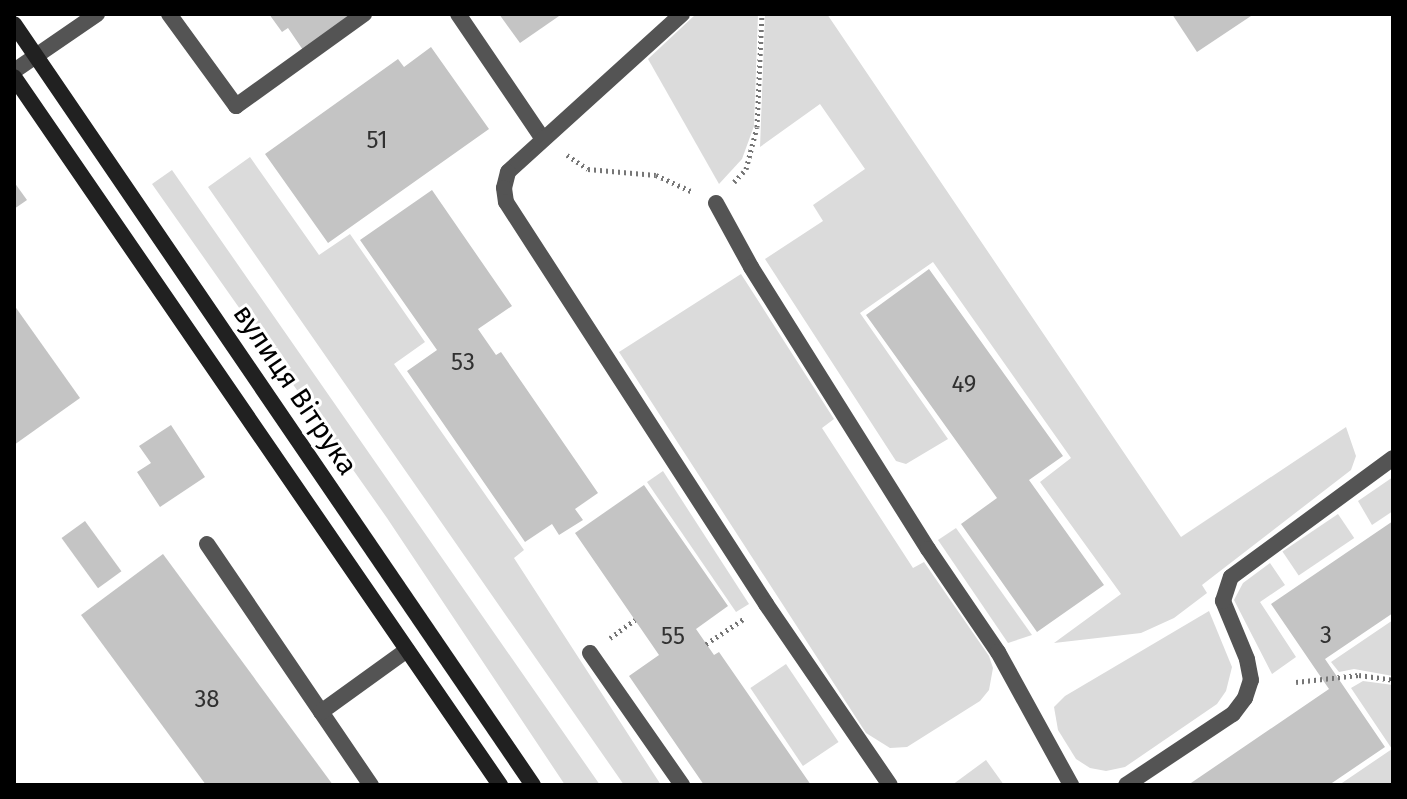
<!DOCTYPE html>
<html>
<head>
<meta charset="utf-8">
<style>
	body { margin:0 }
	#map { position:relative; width:1407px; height:799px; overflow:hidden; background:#fff; font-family:"Fira Sans",sans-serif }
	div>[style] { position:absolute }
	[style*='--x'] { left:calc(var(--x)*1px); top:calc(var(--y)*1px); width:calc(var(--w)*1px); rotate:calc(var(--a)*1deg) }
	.green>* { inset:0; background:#dbdbdb; transform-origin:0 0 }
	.building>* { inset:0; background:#c4c4c4; transform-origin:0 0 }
	.path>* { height:5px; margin-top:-2.5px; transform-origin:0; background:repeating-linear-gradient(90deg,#767676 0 2px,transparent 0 6px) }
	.lane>* { height:16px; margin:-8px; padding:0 8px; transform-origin:8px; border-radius:8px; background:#545454 }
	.street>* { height:16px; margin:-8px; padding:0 8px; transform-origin:8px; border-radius:8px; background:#545454 }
	.secondary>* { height:16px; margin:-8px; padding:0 8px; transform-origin:8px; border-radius:8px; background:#212121 }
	span { translate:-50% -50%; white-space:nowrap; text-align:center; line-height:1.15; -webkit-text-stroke:6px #fff; paint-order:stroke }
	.number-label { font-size:24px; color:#313131 }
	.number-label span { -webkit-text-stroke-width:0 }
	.street-label { font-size:28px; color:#000 }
	.frame { position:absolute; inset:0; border:16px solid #000; pointer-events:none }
</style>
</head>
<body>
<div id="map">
	<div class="green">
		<div style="clip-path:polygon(696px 14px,758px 14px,754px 126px,742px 159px,719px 184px,648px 59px)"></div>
		<div style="clip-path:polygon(765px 14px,827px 14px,1181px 537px,1346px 427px,1356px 456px,1351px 470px,1202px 585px,1207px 593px,1174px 618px,1141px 633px,1054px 643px,1121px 594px,1040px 482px,1071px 458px,933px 262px,860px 313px,948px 439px,906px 464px,896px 461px,765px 259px,823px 221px,813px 205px,865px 169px,820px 104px,760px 147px)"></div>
		<div style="clip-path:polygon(250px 157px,319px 255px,350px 234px,425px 342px,394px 364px,524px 550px,514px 558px,661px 785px,624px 785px,208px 187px)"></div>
		<div style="clip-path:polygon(172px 170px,600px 785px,565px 785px,387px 518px,152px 184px)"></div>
		<div style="clip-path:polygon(741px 274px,834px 419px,822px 428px,913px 568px,924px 562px,989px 656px,993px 668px,989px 690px,980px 701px,907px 747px,890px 748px,866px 733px,619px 352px)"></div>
		<div style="clip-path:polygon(663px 471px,749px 604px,736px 612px,647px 482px)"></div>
		<div style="clip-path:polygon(1393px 477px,1393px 511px,1372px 525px,1358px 501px)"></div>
		<div style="left:1338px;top:514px;width:29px;height:67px;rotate:56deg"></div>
		<div style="clip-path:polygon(956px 528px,1032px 635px,1008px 643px,938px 540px)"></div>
		<div style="clip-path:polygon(1270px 563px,1285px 585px,1260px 602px,1296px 657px,1272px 674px,1234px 600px,1243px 583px)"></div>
		<div style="clip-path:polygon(1209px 611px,1232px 667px,1226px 691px,1217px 704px,1125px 767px,1106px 771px,1090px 768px,1076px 759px,1058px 730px,1054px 707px,1065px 696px)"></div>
		<div style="clip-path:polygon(1393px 620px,1393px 676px,1354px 669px,1339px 672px,1331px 662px)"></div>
		<div style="left:786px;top:664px;width:94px;height:43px;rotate:56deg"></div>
		<div style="clip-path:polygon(1363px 681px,1393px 685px,1393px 785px,1339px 785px,1392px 749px,1351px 688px)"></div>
		<div style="clip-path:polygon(986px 760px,1004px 785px,952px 785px)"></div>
	</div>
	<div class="building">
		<div style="clip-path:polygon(269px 14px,354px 14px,303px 50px,288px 28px,282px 32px)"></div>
		<div style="clip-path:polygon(499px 14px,562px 14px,520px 43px)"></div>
		<div style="clip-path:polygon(1172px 14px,1254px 14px,1197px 52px)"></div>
		<div style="clip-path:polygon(431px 47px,489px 129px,328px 243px,265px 154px,398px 59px,404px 67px)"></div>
		<div style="clip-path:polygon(14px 182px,27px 200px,14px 209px)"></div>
		<div style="clip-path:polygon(432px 190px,512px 306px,478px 329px,496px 355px,501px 352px,598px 493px,575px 509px,583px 520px,559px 535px,552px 524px,525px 542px,407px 371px,437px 350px,360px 240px)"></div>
		<div style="clip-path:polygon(929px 269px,1063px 456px,1029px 480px,1104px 585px,1037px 632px,961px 524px,997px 498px,866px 315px)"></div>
		<div style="clip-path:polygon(14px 305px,80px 398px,14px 445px)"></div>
		<div style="clip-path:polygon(171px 425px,205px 477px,160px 507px,137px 472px,151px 463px,139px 446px)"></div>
		<div style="clip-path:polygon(644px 485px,728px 606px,696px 629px,714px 655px,719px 652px,811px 785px,704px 785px,629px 676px,659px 655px,575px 533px)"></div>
		<div style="left:85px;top:521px;width:62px;height:29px;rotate:54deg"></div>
		<div style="clip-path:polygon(1393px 521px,1393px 613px,1325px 659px,1385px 747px,1329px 785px,1188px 785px,1329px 689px,1271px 604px)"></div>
		<div style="clip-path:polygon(163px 554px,333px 785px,206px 785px,81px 615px)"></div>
	</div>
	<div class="path">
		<div style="--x:567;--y:155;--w:25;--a:34"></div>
		<div style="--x:588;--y:169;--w:68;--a:5"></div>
		<div style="--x:656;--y:175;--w:41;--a:24.7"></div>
		<div style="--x:734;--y:182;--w:18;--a:-47"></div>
		<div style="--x:746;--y:169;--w:43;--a:-75.3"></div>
		<div style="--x:757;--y:127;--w:113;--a:-87.5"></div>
		<div style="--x:610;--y:638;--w:31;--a:-36"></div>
		<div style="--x:706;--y:644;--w:47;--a:-33.7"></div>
		<div style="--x:1296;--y:682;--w:63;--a:-6.3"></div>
		<div style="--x:1359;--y:675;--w:34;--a:8"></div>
	</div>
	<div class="lane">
		<div style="--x:458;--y:14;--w:151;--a:55.8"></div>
		<div style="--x:682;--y:14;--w:235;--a:137.8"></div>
		<div style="--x:508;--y:172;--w:16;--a:104"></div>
		<div style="--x:504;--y:188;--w:14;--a:82"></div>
		<div style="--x:506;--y:202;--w:479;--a:57.1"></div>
		<div style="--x:766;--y:604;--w:219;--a:55.6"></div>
		<div style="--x:716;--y:203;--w:73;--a:61.3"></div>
		<div style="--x:751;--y:267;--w:333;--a:57.9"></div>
		<div style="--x:928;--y:549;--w:125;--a:55.8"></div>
		<div style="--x:998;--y:652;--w:152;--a:61.2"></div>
		<div style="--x:207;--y:544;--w:292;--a:55.8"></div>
		<div style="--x:590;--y:653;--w:161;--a:55.1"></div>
		<div style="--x:321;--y:712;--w:106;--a:-35.8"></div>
		<div style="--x:1126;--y:785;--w:128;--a:-33.6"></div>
		<div style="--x:1233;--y:714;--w:20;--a:-53"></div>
		<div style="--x:1245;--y:698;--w:19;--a:-72"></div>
		<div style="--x:1251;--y:680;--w:21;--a:-101"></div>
		<div style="--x:1247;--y:659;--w:63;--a:-112.5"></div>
		<div style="--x:1223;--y:601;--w:25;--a:-72"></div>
		<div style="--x:1231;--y:577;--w:201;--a:-36.3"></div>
	</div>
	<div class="street">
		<div style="--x:169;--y:14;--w:114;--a:53.9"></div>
		<div style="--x:236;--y:106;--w:158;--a:-35.7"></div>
		<div style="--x:14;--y:71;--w:101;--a:-34.5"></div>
	</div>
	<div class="secondary">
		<div style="--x:14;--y:24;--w:921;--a:55.71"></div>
		<div style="--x:14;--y:77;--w:859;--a:55.53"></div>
	</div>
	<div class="number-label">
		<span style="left:377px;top:141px">51</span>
		<span style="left:463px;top:363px">53</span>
		<span style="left:964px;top:385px">49</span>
		<span style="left:1326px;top:636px">3</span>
		<span style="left:673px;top:637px">55</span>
		<span style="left:207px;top:700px">38</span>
	</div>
	<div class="street-label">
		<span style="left:295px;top:390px;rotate:56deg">вулиця Вітрука</span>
	</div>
	<div class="frame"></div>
</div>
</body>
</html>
